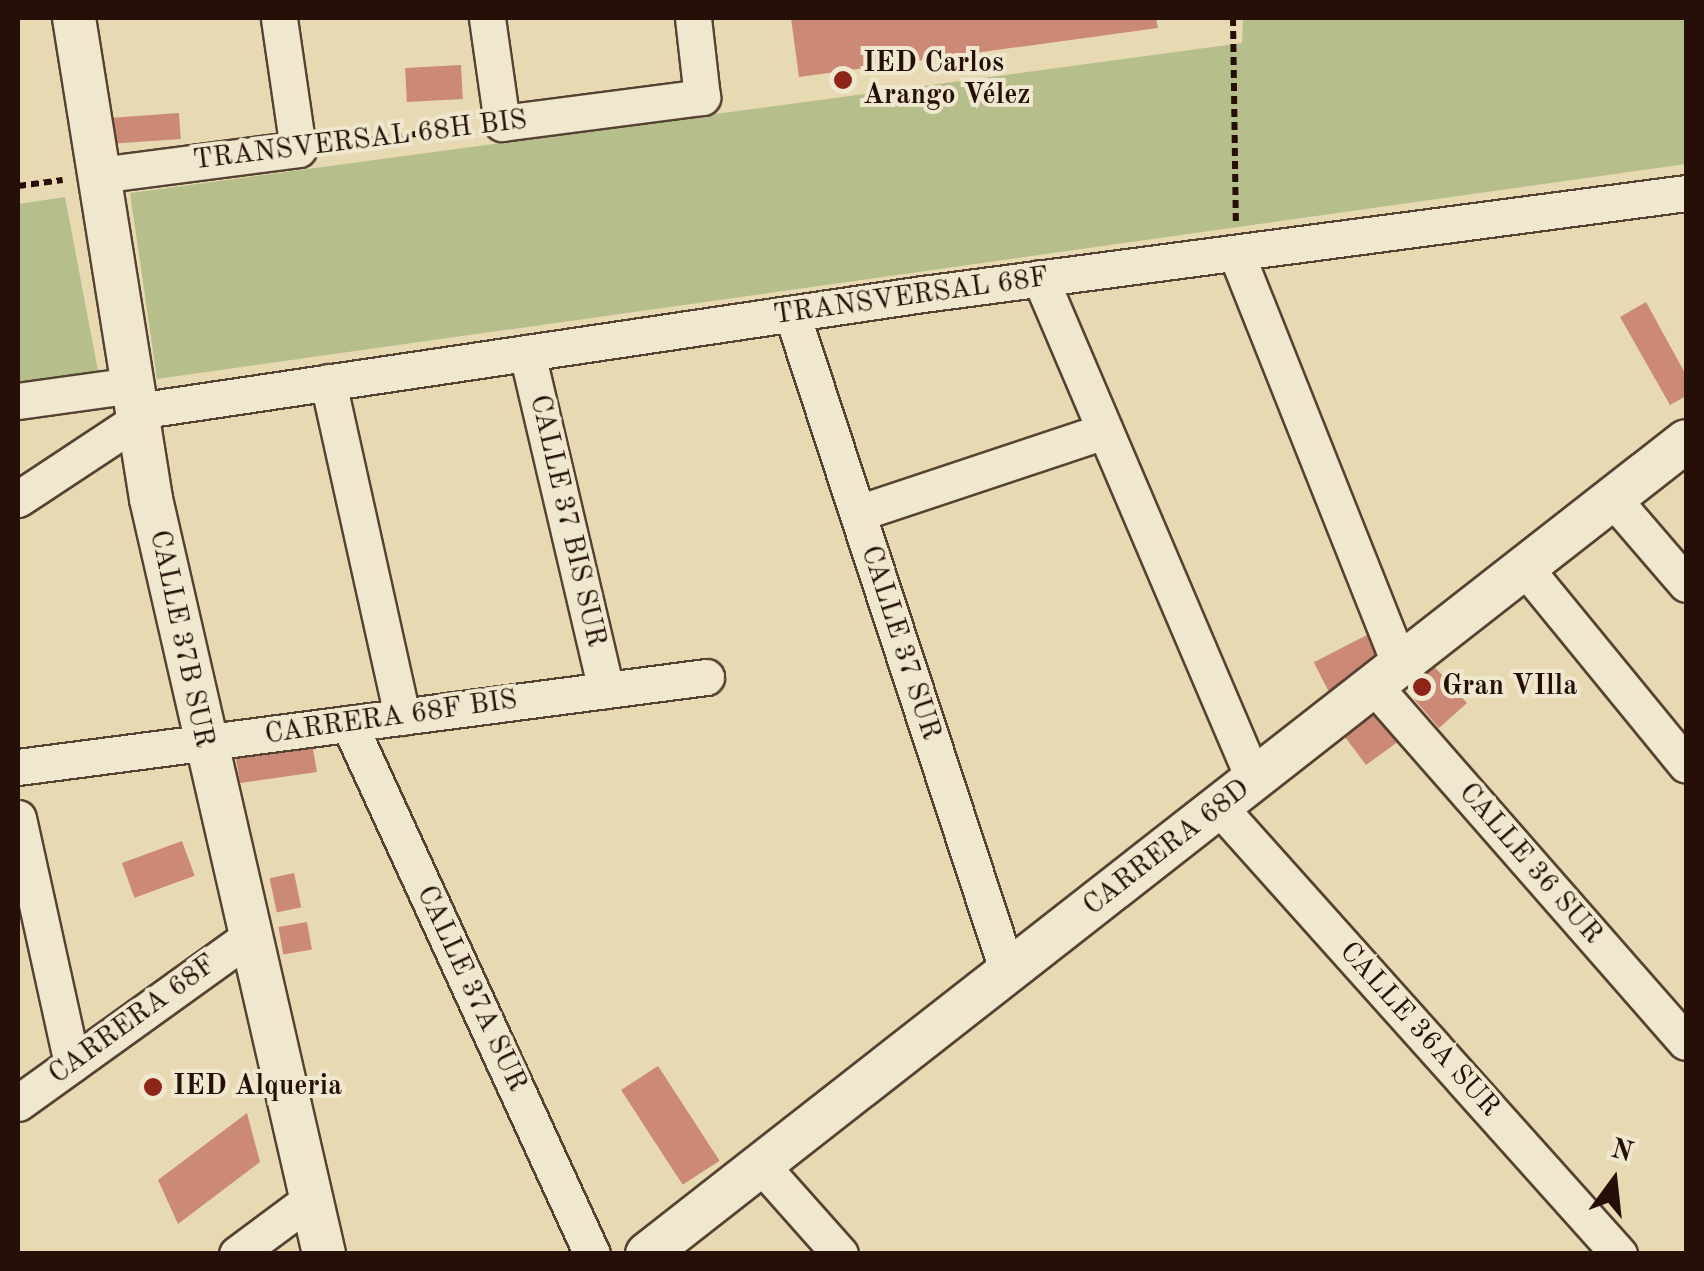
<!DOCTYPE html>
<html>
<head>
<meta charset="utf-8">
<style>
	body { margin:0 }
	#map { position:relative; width:1704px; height:1271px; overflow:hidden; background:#e7dab3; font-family:"Old Standard TT",serif }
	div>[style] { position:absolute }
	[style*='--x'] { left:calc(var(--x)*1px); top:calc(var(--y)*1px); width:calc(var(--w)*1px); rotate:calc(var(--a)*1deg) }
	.green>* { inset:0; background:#b6bf8c }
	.building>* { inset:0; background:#cb8976; transform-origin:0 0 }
	.path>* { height:6px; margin-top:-3px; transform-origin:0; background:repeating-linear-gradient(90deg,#250f07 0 8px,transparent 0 13px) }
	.roads { filter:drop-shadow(2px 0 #564232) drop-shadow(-2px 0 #564232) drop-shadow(0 2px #564232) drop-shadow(0 -2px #564232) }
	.minor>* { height:35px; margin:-17.5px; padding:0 17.5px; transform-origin:17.5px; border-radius:17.5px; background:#efe7ce }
	.tertiary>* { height:42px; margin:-21px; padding:0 21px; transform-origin:21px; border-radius:21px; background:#efe7ce }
	.dots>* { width:28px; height:28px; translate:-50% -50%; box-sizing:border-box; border:5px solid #efe7ce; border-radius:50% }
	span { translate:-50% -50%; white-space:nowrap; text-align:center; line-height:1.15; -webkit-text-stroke:8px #efe7ce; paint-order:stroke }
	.poi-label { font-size:28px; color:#250f07; font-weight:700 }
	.left { translate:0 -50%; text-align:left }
	.street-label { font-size:28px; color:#250f07 }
	.frame { position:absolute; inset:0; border:20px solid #250f07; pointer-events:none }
	.north { position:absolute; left:1564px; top:1131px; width:100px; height:100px; -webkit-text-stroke:8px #efe7ce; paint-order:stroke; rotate:15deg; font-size:28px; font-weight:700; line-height:40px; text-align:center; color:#250f07 }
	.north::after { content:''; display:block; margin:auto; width:35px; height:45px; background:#250f07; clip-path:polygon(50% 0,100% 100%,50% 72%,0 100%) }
</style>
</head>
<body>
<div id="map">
	<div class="green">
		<div style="clip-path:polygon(1243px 18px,1686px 18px,1686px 164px,157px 379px,130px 193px,1242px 43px)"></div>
		<div style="clip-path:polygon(65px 197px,98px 371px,18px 383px,18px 204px)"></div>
	</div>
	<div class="building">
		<div style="clip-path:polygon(791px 18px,1156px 18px,1158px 28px,799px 77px)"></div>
		<div style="left:461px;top:65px;width:34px;height:56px;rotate:87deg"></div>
		<div style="left:179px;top:113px;width:26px;height:70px;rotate:86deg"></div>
		<div style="clip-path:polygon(1646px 302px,1686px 375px,1686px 396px,1670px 405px,1620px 317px)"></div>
		<div style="left:1369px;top:634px;width:35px;height:62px;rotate:63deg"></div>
		<div style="clip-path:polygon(1431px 663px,1467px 703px,1439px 728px,1414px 699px,1411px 681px)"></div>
		<div style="clip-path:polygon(1373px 706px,1399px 741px,1366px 765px,1336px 725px)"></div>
		<div style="clip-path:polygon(310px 731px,317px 772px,240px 783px,235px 753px)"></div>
		<div style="left:182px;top:841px;width:37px;height:64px;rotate:70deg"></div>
		<div style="left:294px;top:873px;width:35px;height:25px;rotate:78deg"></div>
		<div style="left:307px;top:922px;width:28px;height:29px;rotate:80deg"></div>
		<div style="left:658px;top:1066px;width:113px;height:44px;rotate:57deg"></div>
		<div style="clip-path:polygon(247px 1113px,260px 1162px,178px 1224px,158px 1180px)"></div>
	</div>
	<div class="path">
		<div style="--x:1233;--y:18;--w:203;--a:89.2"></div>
		<div style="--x:330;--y:145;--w:142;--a:-7.3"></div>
		<div style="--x:18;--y:186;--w:45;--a:-7.6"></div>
	</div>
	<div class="roads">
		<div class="minor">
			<div style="--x:487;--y:18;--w:106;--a:81.9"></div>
			<div style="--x:502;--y:123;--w:202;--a:-7.4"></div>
			<div style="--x:702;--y:97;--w:80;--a:-96.5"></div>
			<div style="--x:99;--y:175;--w:201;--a:-7.4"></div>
			<div style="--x:298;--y:149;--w:132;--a:-98.3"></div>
			<div style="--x:1236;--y:253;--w:443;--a:68.3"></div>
			<div style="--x:1040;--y:278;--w:546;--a:66.91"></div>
			<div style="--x:792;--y:314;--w:693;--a:71.85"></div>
			<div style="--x:527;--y:353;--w:346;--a:76.8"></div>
			<div style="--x:328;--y:382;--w:343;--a:77.5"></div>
			<div style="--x:18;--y:401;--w:116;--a:-7.9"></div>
			<div style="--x:137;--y:411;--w:795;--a:-8.47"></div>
			<div style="--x:923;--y:294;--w:770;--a:-7.54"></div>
			<div style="--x:18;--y:499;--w:144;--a:-33.4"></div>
			<div style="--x:1613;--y:499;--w:112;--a:49.3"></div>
			<div style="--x:858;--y:513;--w:260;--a:-18.4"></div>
			<div style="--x:1525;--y:568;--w:254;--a:50.7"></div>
			<div style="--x:1374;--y:686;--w:473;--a:48.8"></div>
			<div style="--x:349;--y:724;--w:583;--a:65.37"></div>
			<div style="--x:18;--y:767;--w:694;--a:-7.45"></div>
			<div style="--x:1219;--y:807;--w:600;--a:48.18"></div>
			<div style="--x:18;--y:818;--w:252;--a:77.6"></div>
			<div style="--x:18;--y:1103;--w:283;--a:-35.7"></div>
			<div style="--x:761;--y:1165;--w:119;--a:48.4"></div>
			<div style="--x:237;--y:1254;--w:92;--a:-36.6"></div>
		</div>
		<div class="tertiary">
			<div style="--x:74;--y:18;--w:487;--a:80.9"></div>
			<div style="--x:151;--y:499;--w:775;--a:77.09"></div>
			<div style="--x:647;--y:1254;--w:1319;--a:-38.04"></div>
		</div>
	</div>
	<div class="dots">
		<div style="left:843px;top:80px;background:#8f2418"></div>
		<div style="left:1422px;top:687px;background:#8f2418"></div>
		<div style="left:153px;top:1087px;background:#8f2418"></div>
	</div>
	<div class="poi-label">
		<span class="left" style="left:863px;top:80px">IED Carlos<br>Arango Vélez</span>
		<span class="left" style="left:1442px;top:687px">Gran VIlla</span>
		<span class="left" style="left:173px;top:1087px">IED Alqueria</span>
	</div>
	<div class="street-label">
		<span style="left:360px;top:141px;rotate:-7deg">TRANSVERSAL 68H BIS</span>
		<span style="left:911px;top:297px;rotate:-8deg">TRANSVERSAL 68F</span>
		<span style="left:567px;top:521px;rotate:77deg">CALLE 37 BIS SUR</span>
		<span style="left:181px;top:639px;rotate:78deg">CALLE 37B SUR</span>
		<span style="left:900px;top:643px;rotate:72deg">CALLE 37 SUR</span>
		<span style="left:391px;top:718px;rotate:-8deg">CARRERA 68F BIS</span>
		<span style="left:1167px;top:848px;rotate:-38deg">CARRERA 68D</span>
		<span style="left:1530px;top:864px;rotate:49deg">CALLE 36 SUR</span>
		<span style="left:471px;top:989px;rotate:65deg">CALLE 37A SUR</span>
		<span style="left:133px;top:1020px;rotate:-36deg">CARRERA 68F</span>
		<span style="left:1419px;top:1030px;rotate:48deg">CALLE 36A SUR</span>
	</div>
	<div class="frame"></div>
	<div class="north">N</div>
</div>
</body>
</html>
